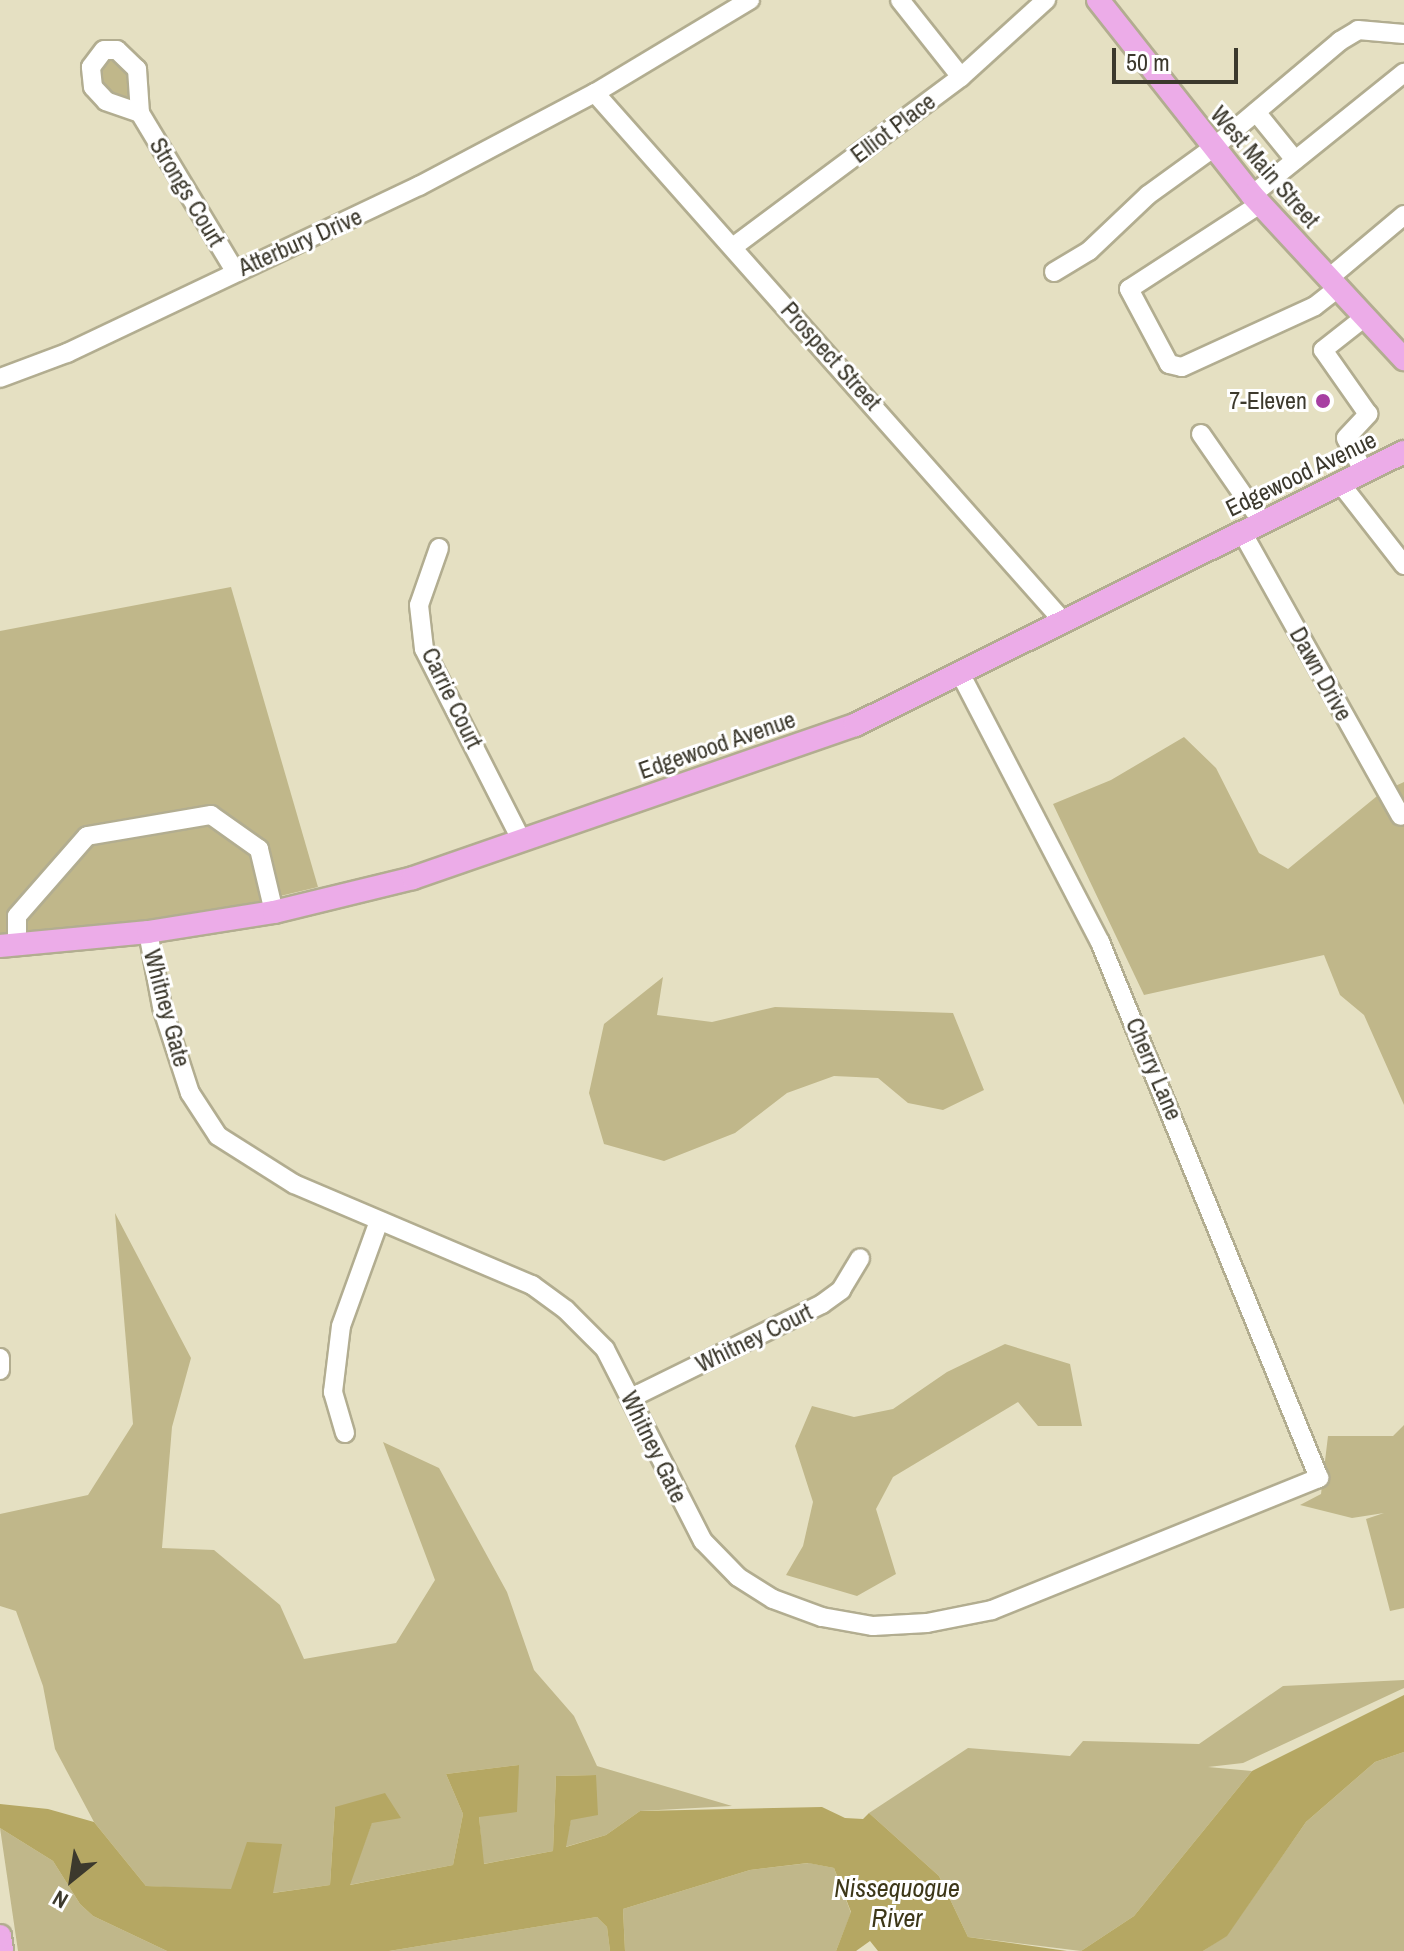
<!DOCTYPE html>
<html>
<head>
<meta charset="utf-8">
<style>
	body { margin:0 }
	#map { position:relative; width:1404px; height:1951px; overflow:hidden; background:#e5e0c2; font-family:"Archivo Narrow",sans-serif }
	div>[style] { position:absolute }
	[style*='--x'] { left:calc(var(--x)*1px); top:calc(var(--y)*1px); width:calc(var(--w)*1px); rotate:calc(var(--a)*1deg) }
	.green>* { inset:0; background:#c0b78a }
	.water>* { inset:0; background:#b5a763 }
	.roads { filter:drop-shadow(2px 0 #b2ad90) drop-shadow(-2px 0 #b2ad90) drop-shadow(0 2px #b2ad90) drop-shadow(0 -2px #b2ad90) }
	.minor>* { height:18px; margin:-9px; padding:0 9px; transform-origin:9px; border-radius:9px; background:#fff }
	.major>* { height:22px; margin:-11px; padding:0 11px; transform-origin:11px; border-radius:11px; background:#ecace8 }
	.dots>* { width:22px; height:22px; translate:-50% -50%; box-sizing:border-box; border:4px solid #fff; border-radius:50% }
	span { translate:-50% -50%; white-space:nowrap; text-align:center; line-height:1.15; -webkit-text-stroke:6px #fff; paint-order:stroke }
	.street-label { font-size:24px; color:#3c392d }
	.poi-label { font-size:24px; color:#3c392d }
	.right { translate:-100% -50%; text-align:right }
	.water-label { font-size:26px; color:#3d3718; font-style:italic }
	.north { position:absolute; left:32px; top:1839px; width:80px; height:80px; -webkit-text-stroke:6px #fff; paint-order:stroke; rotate:210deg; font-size:22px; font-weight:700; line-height:32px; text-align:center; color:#3c392d }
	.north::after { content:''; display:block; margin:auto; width:28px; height:36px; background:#3c392d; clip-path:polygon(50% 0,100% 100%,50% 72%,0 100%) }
	.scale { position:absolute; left:1112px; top:48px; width:126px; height:36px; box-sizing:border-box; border:4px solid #3c392d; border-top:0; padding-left:10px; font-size:24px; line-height:28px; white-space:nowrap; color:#3c392d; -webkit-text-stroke:6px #fff; paint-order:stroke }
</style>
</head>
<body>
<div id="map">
	<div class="green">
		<div style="clip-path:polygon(108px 52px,132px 75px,135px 105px,104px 95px,98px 66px)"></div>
		<div style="clip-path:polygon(231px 587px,318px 887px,208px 913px,0 935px,0 631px)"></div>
		<div style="clip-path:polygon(1184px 737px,1216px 768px,1259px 853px,1288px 869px,1382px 792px,1404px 782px,1404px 1105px,1364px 1015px,1340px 995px,1324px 955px,1144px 995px,1053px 804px,1111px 780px)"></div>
		<div style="clip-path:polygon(663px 977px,657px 1015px,712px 1022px,775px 1007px,953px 1013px,984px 1090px,943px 1110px,908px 1103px,878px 1078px,834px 1076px,787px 1093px,735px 1133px,664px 1161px,604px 1144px,589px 1093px,604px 1024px)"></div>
		<div style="clip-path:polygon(115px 1213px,191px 1358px,172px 1427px,162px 1548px,214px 1550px,280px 1605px,304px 1659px,396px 1643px,435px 1580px,383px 1442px,439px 1468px,507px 1592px,534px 1670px,574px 1716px,597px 1766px,732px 1806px,640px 1811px,606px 1835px,565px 1847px,571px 1819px,596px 1775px,556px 1776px,553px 1851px,483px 1864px,479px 1816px,519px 1765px,446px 1774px,463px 1814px,453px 1865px,349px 1885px,372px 1822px,335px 1807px,330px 1885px,272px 1893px,146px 1886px,94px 1822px,55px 1749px,43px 1686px,16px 1611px,0 1606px,0 1514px,88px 1495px,133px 1424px)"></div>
		<div style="clip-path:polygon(1005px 1344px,1070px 1364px,1082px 1426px,1038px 1426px,1018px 1402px,893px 1477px,876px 1509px,896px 1574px,857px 1596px,786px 1575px,803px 1546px,813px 1502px,795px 1446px,812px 1406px,854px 1417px,893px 1409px,947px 1372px)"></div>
		<div style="clip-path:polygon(1404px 1425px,1404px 1608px,1390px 1611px,1366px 1519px,1384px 1513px,1352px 1518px,1300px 1505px,1321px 1494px,1328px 1436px,1393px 1436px)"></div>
		<div style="clip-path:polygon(1404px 1680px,1404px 1688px,1243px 1763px,1208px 1767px,1252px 1771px,1134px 1916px,1081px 1951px,968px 1937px,939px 1876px,869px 1813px,968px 1748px,1070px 1756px,1083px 1741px,1199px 1744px,1283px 1686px)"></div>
		<div style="clip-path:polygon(1404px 1752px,1404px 1951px,1203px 1951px,1227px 1935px,1306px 1822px,1375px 1762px)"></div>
		<div style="clip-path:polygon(0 1828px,53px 1861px,80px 1904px,93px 1916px,167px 1951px,18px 1951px)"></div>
		<div style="clip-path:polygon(809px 1863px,834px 1868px,851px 1913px,836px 1951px,625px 1951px,623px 1909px,750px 1870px)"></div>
		<div style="clip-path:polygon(597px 1917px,607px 1927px,610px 1951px,389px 1951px)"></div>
	</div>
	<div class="water">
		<div style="clip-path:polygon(1404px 1695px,1404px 1752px,1375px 1762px,1306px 1822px,1227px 1936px,1203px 1951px,1081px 1951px,1134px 1916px,1252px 1771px)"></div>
		<div style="clip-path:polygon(519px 1765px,517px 1812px,479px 1817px,484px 1864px,553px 1851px,556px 1776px,596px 1775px,598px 1815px,571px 1820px,566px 1847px,606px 1835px,640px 1811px,822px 1807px,845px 1818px,863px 1819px,869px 1813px,939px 1876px,968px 1937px,1067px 1951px,878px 1951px,870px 1941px,856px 1951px,836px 1951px,851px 1912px,834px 1868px,808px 1863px,750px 1870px,623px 1909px,625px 1951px,610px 1951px,607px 1927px,597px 1917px,389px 1951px,167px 1951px,93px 1916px,80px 1904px,53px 1861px,0 1828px,0 1804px,48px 1809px,94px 1822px,146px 1886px,231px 1889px,247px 1842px,282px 1844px,273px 1893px,330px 1885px,335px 1807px,385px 1793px,401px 1818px,372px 1823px,350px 1885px,453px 1865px,463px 1814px,446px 1774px)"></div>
	</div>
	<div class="roads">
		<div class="minor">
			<div style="--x:900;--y:0;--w:98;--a:51.6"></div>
			<div style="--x:595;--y:93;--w:706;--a:48.45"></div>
			<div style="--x:1256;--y:112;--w:62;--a:50.9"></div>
			<div style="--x:140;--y:113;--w:36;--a:-161"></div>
			<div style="--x:106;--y:101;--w:19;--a:-133"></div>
			<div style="--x:93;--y:87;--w:20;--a:-96"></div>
			<div style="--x:91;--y:67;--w:21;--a:-53"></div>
			<div style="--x:104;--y:50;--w:13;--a:0"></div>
			<div style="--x:117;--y:50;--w:28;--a:44"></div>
			<div style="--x:137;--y:69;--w:44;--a:86.1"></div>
			<div style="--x:140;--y:113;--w:184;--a:59"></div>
			<div style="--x:1252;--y:195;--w:195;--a:-38.8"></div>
			<div style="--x:1260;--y:204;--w:156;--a:147"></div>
			<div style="--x:1129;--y:289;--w:85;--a:61.9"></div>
			<div style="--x:1169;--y:364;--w:13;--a:13"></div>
			<div style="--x:1182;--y:367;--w:146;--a:-24.6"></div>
			<div style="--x:1315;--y:306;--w:29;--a:-38"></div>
			<div style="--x:733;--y:247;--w:284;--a:-36.7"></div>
			<div style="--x:961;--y:77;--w:115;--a:-42.2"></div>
			<div style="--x:1054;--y:272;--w:41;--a:-31"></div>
			<div style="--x:1089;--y:251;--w:81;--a:-43.5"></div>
			<div style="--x:1148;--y:195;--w:80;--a:-35.9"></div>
			<div style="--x:1213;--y:148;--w:166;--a:-40.1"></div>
			<div style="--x:1340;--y:41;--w:21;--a:-31"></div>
			<div style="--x:1358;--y:30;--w:46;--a:5"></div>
			<div style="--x:1329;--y:278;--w:98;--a:-40"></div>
			<div style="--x:0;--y:378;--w:72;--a:-20.5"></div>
			<div style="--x:67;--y:353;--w:390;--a:-25.4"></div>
			<div style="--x:419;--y:186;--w:199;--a:-27.9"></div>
			<div style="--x:595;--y:93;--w:181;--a:-31"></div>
			<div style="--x:1201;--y:434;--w:107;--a:55.3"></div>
			<div style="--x:1364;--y:472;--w:38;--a:-118"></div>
			<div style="--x:1346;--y:438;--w:33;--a:-47"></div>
			<div style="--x:1368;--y:414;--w:78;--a:-125.1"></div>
			<div style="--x:1323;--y:350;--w:53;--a:-38.2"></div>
			<div style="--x:1340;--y:483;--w:104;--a:52"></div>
			<div style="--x:1242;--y:532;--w:325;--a:60.8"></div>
			<div style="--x:439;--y:548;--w:60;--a:109.3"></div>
			<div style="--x:419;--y:605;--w:44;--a:83.5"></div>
			<div style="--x:424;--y:649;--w:216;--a:63"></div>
			<div style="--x:148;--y:932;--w:76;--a:79.4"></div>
			<div style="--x:162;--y:1007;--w:90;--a:72"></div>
			<div style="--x:190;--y:1093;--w:51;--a:56.9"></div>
			<div style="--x:218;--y:1136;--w:90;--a:32.3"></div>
			<div style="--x:294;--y:1184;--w:259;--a:23"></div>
			<div style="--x:532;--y:1285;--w:42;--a:36.3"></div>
			<div style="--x:566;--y:1310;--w:55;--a:45"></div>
			<div style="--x:605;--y:1349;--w:216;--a:63"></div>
			<div style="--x:703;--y:1541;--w:50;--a:45.8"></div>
			<div style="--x:738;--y:1577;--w:41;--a:32.2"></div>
			<div style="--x:773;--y:1599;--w:52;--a:20.2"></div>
			<div style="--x:822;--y:1617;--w:52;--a:10"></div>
			<div style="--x:873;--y:1626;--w:54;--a:-3.2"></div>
			<div style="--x:927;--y:1623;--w:66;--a:-11.3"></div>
			<div style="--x:992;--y:1610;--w:353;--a:-22"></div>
			<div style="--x:1319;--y:1478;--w:579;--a:-112.22"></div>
			<div style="--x:1100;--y:942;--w:303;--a:-117.5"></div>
			<div style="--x:17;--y:944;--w:28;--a:-90"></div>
			<div style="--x:17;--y:916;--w:106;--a:-48.8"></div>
			<div style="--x:87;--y:836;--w:126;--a:-9.6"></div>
			<div style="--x:211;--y:815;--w:59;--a:35.3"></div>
			<div style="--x:259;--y:849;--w:65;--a:76.6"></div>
			<div style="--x:0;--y:1358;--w:12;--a:90"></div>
			<div style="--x:631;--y:1398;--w:213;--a:-26.2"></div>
			<div style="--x:822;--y:1304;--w:24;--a:-36"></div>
			<div style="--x:841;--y:1290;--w:37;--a:-59"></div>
			<div style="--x:345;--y:1433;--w:43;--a:-106.3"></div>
			<div style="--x:333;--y:1392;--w:66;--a:-83.1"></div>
			<div style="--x:341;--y:1326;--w:112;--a:-70.1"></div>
		</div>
		<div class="major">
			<div style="--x:1098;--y:0;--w:248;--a:51.7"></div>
			<div style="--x:1252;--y:195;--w:224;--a:47.2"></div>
			<div style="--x:0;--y:946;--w:149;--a:-5.4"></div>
			<div style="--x:148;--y:932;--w:128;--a:-9"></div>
			<div style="--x:274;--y:912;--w:143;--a:-13.7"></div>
			<div style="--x:413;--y:878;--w:468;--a:-19.1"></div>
			<div style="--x:855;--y:725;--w:613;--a:-26.44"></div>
			<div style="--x:0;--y:1936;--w:15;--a:82"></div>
		</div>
	</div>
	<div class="dots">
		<div style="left:1323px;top:401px;background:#a73fa2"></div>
	</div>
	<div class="street-label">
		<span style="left:893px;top:128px;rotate:-37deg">Elliot Place</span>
		<span style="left:1265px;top:167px;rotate:49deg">West Main Street</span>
		<span style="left:187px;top:192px;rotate:59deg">Strongs Court</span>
		<span style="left:300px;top:242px;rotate:-24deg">Atterbury Drive</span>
		<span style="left:831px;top:356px;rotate:48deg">Prospect Street</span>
		<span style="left:1301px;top:474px;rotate:-26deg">Edgewood Avenue</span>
		<span style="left:1321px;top:674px;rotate:61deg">Dawn Drive</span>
		<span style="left:452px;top:698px;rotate:64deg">Carrie Court</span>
		<span style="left:717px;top:745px;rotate:-19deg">Edgewood Avenue</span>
		<span style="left:167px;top:1008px;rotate:75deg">Whitney Gate</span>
		<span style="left:1154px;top:1069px;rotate:67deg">Cherry Lane</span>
		<span style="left:754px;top:1338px;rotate:-26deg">Whitney Court</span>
		<span style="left:654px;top:1447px;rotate:64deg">Whitney Gate</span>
	</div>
	<div class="poi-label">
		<span class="right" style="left:1307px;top:401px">7-Eleven</span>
	</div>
	<div class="water-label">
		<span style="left:897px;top:1903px">Nissequogue<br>River</span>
	</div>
	<div class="north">N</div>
	<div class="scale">50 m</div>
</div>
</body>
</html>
